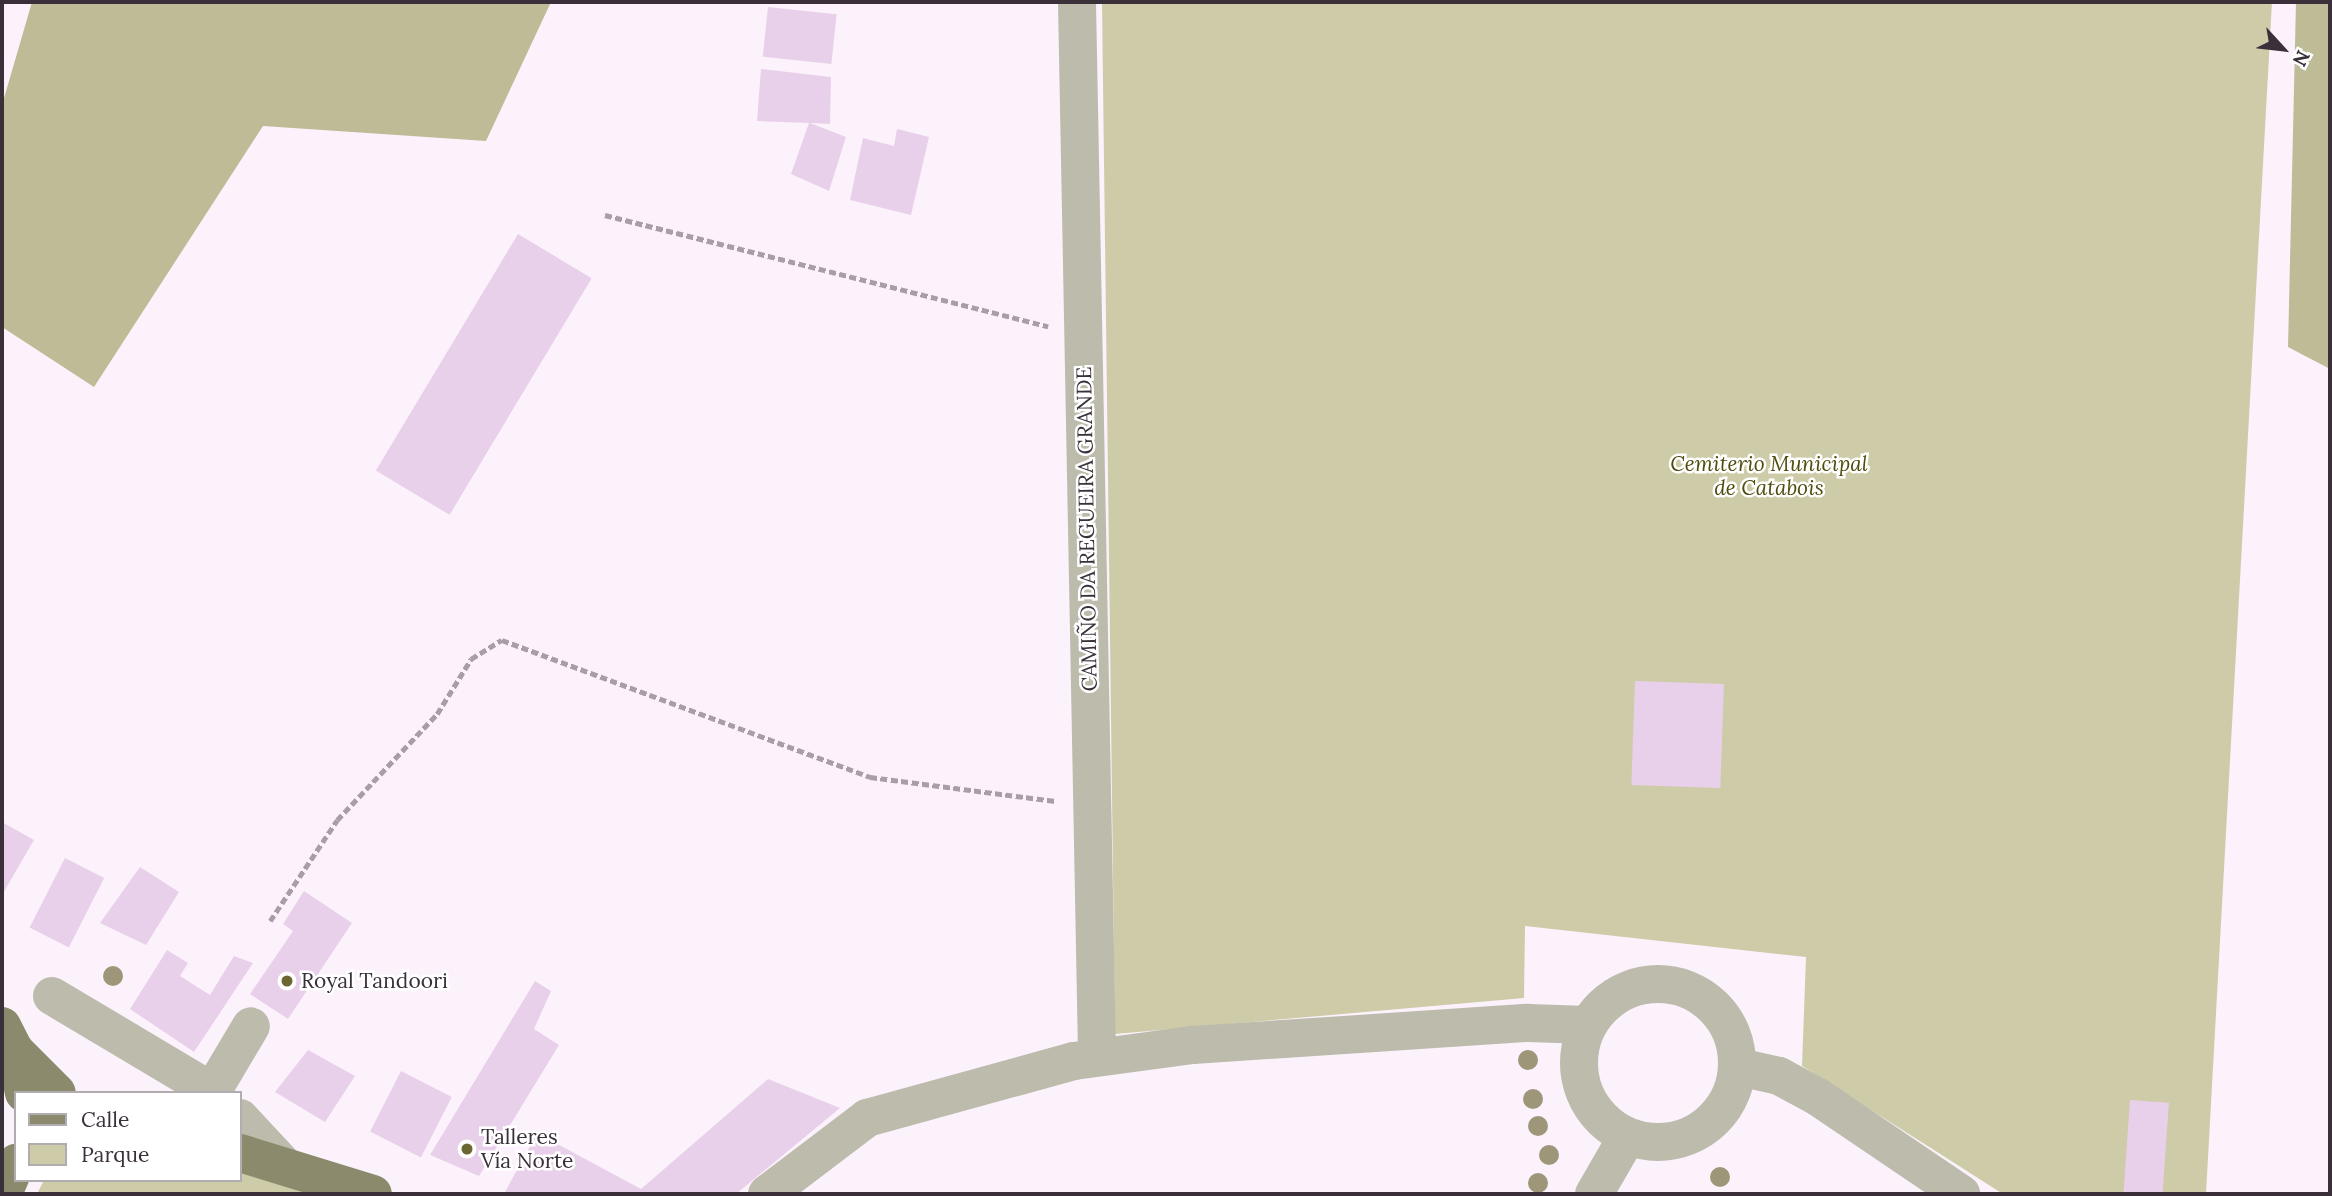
<!DOCTYPE html>
<html>
<head>
<meta charset="utf-8">
<style>
	body { margin:0 }
	#map { position:relative; width:2332px; height:1196px; overflow:hidden; background:#fcf2fc; font-family:Lora,serif }
	div>[style] { position:absolute }
	[style*='--x'] { left:calc(var(--x)*1px); top:calc(var(--y)*1px); width:calc(var(--w)*1px); rotate:calc(var(--a)*1deg) }
	.green>* { inset:0; background:#cecba8 }
	.forest>* { inset:0; background:#bebb97 }
	.building>* { inset:0; background:#e9d0ea; transform-origin:0 0 }
	.path>* { height:4.5px; margin-top:-2.25px; transform-origin:0; background:repeating-linear-gradient(90deg,#a89ea8 0 7px,transparent 0 10.5px) }
	.minor>* { height:38px; margin:-19px; padding:0 19px; transform-origin:19px; border-radius:19px; background:#bcbbac }
	.minor>.ring { margin:-19px; padding:0; box-sizing:content-box; background:none; border:38px solid #bcbbac; border-radius:50% }
	.major>* { height:38px; margin:-19px; padding:0 19px; transform-origin:19px; border-radius:19px; background:#8c8a6d }
	.trees>* { width:20px; height:20px; margin:-10px; border-radius:50%; background:#9e9679 }
	.dots>* { width:19px; height:19px; translate:-50% -50%; box-sizing:border-box; border:4px solid #fff; border-radius:50% }
	span { translate:-50% -50%; white-space:nowrap; text-align:center; line-height:1.15; -webkit-text-stroke:5px #fff; paint-order:stroke }
	.park-label { font-size:21px; color:#514b0e; font-style:italic }
	.street-label { font-size:21px; color:#3a303a }
	.poi-label { font-size:21px; color:#3a303a }
	.left { translate:0 -50%; text-align:left }
	.frame { position:absolute; inset:0; border:4px solid #3a303a; pointer-events:none }
	.legend { position:absolute; left:14px; top:1091px; width:228px; height:91px; box-sizing:border-box; background:#fff; border:2px solid #b0acb0; margin:0; padding:9px 12px; list-style:none; font-size:21px; color:#3a303a }
	.legend li { display:flex; align-items:center; gap:14px; height:35px }
	.legend b { width:35px; border:2px solid #b0acb0 }
	.north { position:absolute; left:2248px; top:14px; width:70px; height:70px; -webkit-text-stroke:5px #fff; paint-order:stroke; rotate:117deg; font-size:19px; font-weight:700; line-height:28px; text-align:center; color:#3a303a }
	.north::after { content:''; display:block; margin:auto; width:24px; height:32px; background:#3a303a; clip-path:polygon(50% 0,100% 100%,50% 72%,0 100%) }
</style>
</head>
<body>
<div id="map">
	<div class="green">
		<div style="clip-path:polygon(1102px 2px,2272px 2px,2206px 1194px,2003px 1194px,1802px 1066px,1806px 957px,1525px 926px,1524px 998px,1115px 1034px)"></div>
		<div style="clip-path:polygon(240px 1166px,334px 1194px,37px 1194px,44px 1180px,240px 1180px)"></div>
	</div>
	<div class="forest">
		<div style="clip-path:polygon(32px 2px,551px 2px,486px 141px,263px 126px,94px 387px,2px 327px,2px 105px)"></div>
		<div style="clip-path:polygon(2296px 2px,2330px 2px,2330px 369px,2288px 347px)"></div>
	</div>
	<div class="building">
		<div style="left:768px;top:7px;width:69px;height:50px;rotate:6deg"></div>
		<div style="clip-path:polygon(761px 69px,831px 77px,830px 124px,810px 123px,846px 137px,829px 191px,791px 174px,809px 123px,757px 121px)"></div>
		<div style="clip-path:polygon(897px 129px,929px 137px,911px 215px,850px 200px,863px 138px,894px 146px)"></div>
		<div style="left:518px;top:234px;width:86px;height:276px;rotate:31deg"></div>
		<div style="left:1635px;top:681px;width:89px;height:104px;rotate:2deg"></div>
		<div style="clip-path:polygon(2px 822px,34px 840px,2px 895px)"></div>
		<div style="left:65px;top:858px;width:44px;height:78px;rotate:27deg"></div>
		<div style="clip-path:polygon(140px 867px,179px 892px,146px 945px,100px 923px)"></div>
		<div style="clip-path:polygon(304px 891px,352px 923px,288px 1019px,250px 994px,293px 931px,283px 924px)"></div>
		<div style="clip-path:polygon(167px 950px,188px 963px,180px 976px,210px 995px,234px 956px,253px 963px,194px 1052px,130px 1009px)"></div>
		<div style="clip-path:polygon(535px 981px,551px 991px,534px 1029px,559px 1045px,479px 1176px,430px 1155px)"></div>
		<div style="clip-path:polygon(308px 1050px,355px 1076px,325px 1122px,275px 1092px)"></div>
		<div style="left:401px;top:1071px;width:57px;height:68px;rotate:27deg"></div>
		<div style="clip-path:polygon(768px 1079px,840px 1108px,736px 1194px,504px 1194px,537px 1133px,641px 1189px)"></div>
		<div style="left:2130px;top:1100px;width:39px;height:94px;rotate:4deg"></div>
	</div>
	<div class="path">
		<div style="--x:605;--y:215;--w:457;--a:14.1"></div>
		<div style="--x:270;--y:921;--w:121;--a:-56.4"></div>
		<div style="--x:337;--y:820;--w:146;--a:-46.7"></div>
		<div style="--x:437;--y:714;--w:65;--a:-58.3"></div>
		<div style="--x:471;--y:659;--w:36;--a:-32"></div>
		<div style="--x:502;--y:640;--w:393;--a:20.4"></div>
		<div style="--x:870;--y:777;--w:187;--a:7.4"></div>
	</div>
	<div class="minor">
		<div style="--x:1077;--y:2;--w:1055;--a:88.91"></div>
		<div class="ring" style="left:1579px;top:984px;width:120px;height:120px"></div>
		<div style="--x:52;--y:996;--w:190;--a:30.8"></div>
		<div style="--x:1739;--y:1067;--w:41;--a:12.7"></div>
		<div style="--x:1779;--y:1076;--w:44;--a:28.3"></div>
		<div style="--x:1818;--y:1097;--w:173;--a:34.1"></div>
		<div style="--x:213;--y:1090;--w:74;--a:-59.3"></div>
		<div style="--x:240;--y:1118;--w:62;--a:47"></div>
		<div style="--x:767;--y:1194;--w:126;--a:-37.2"></div>
		<div style="--x:867;--y:1118;--w:215;--a:-15.4"></div>
		<div style="--x:1074;--y:1061;--w:120;--a:-7.7"></div>
		<div style="--x:1193;--y:1045;--w:336;--a:-3.8"></div>
		<div style="--x:1528;--y:1023;--w:60;--a:1.9"></div>
		<div style="--x:1594;--y:1194;--w:66;--a:-59.9"></div>
	</div>
	<div class="major">
		<div style="--x:2;--y:1026;--w:28;--a:63"></div>
		<div style="--x:15;--y:1051;--w:43;--a:77.9"></div>
		<div style="--x:15;--y:1051;--w:59;--a:45"></div>
		<div style="--x:240;--y:1153;--w:139;--a:17.1"></div>
		<div style="--x:3;--y:1194;--w:34;--a:-67"></div>
	</div>
	<div class="trees">
		<div style="left:113px;top:976px"></div>
		<div style="left:1528px;top:1060px"></div>
		<div style="left:1533px;top:1099px"></div>
		<div style="left:1538px;top:1126px"></div>
		<div style="left:1549px;top:1155px"></div>
		<div style="left:1720px;top:1177px"></div>
		<div style="left:1538px;top:1183px"></div>
	</div>
	<div class="dots">
		<div style="left:287px;top:981px;background:#6c6633"></div>
		<div style="left:467px;top:1149px;background:#6c6633"></div>
	</div>
	<div class="park-label">
		<span style="left:1769px;top:476px">Cemiterio Municipal<br>de Catabois</span>
	</div>
	<div class="street-label">
		<span style="left:1087px;top:529px;rotate:-91deg">CAMIÑO DA REGUEIRA GRANDE</span>
	</div>
	<div class="poi-label">
		<span class="left" style="left:301px;top:981px">Royal Tandoori</span>
		<span class="left" style="left:481px;top:1149px">Talleres<br>Vía Norte</span>
	</div>
	<div class="frame"></div>
	<ul class="legend">
	<li><b style="height:9px;background:#8c8a6d"></b>Calle</li>
	<li><b style="height:19px;background:#cecba8"></b>Parque</li>
	</ul>
	<div class="north">N</div>
</div>
</body>
</html>
